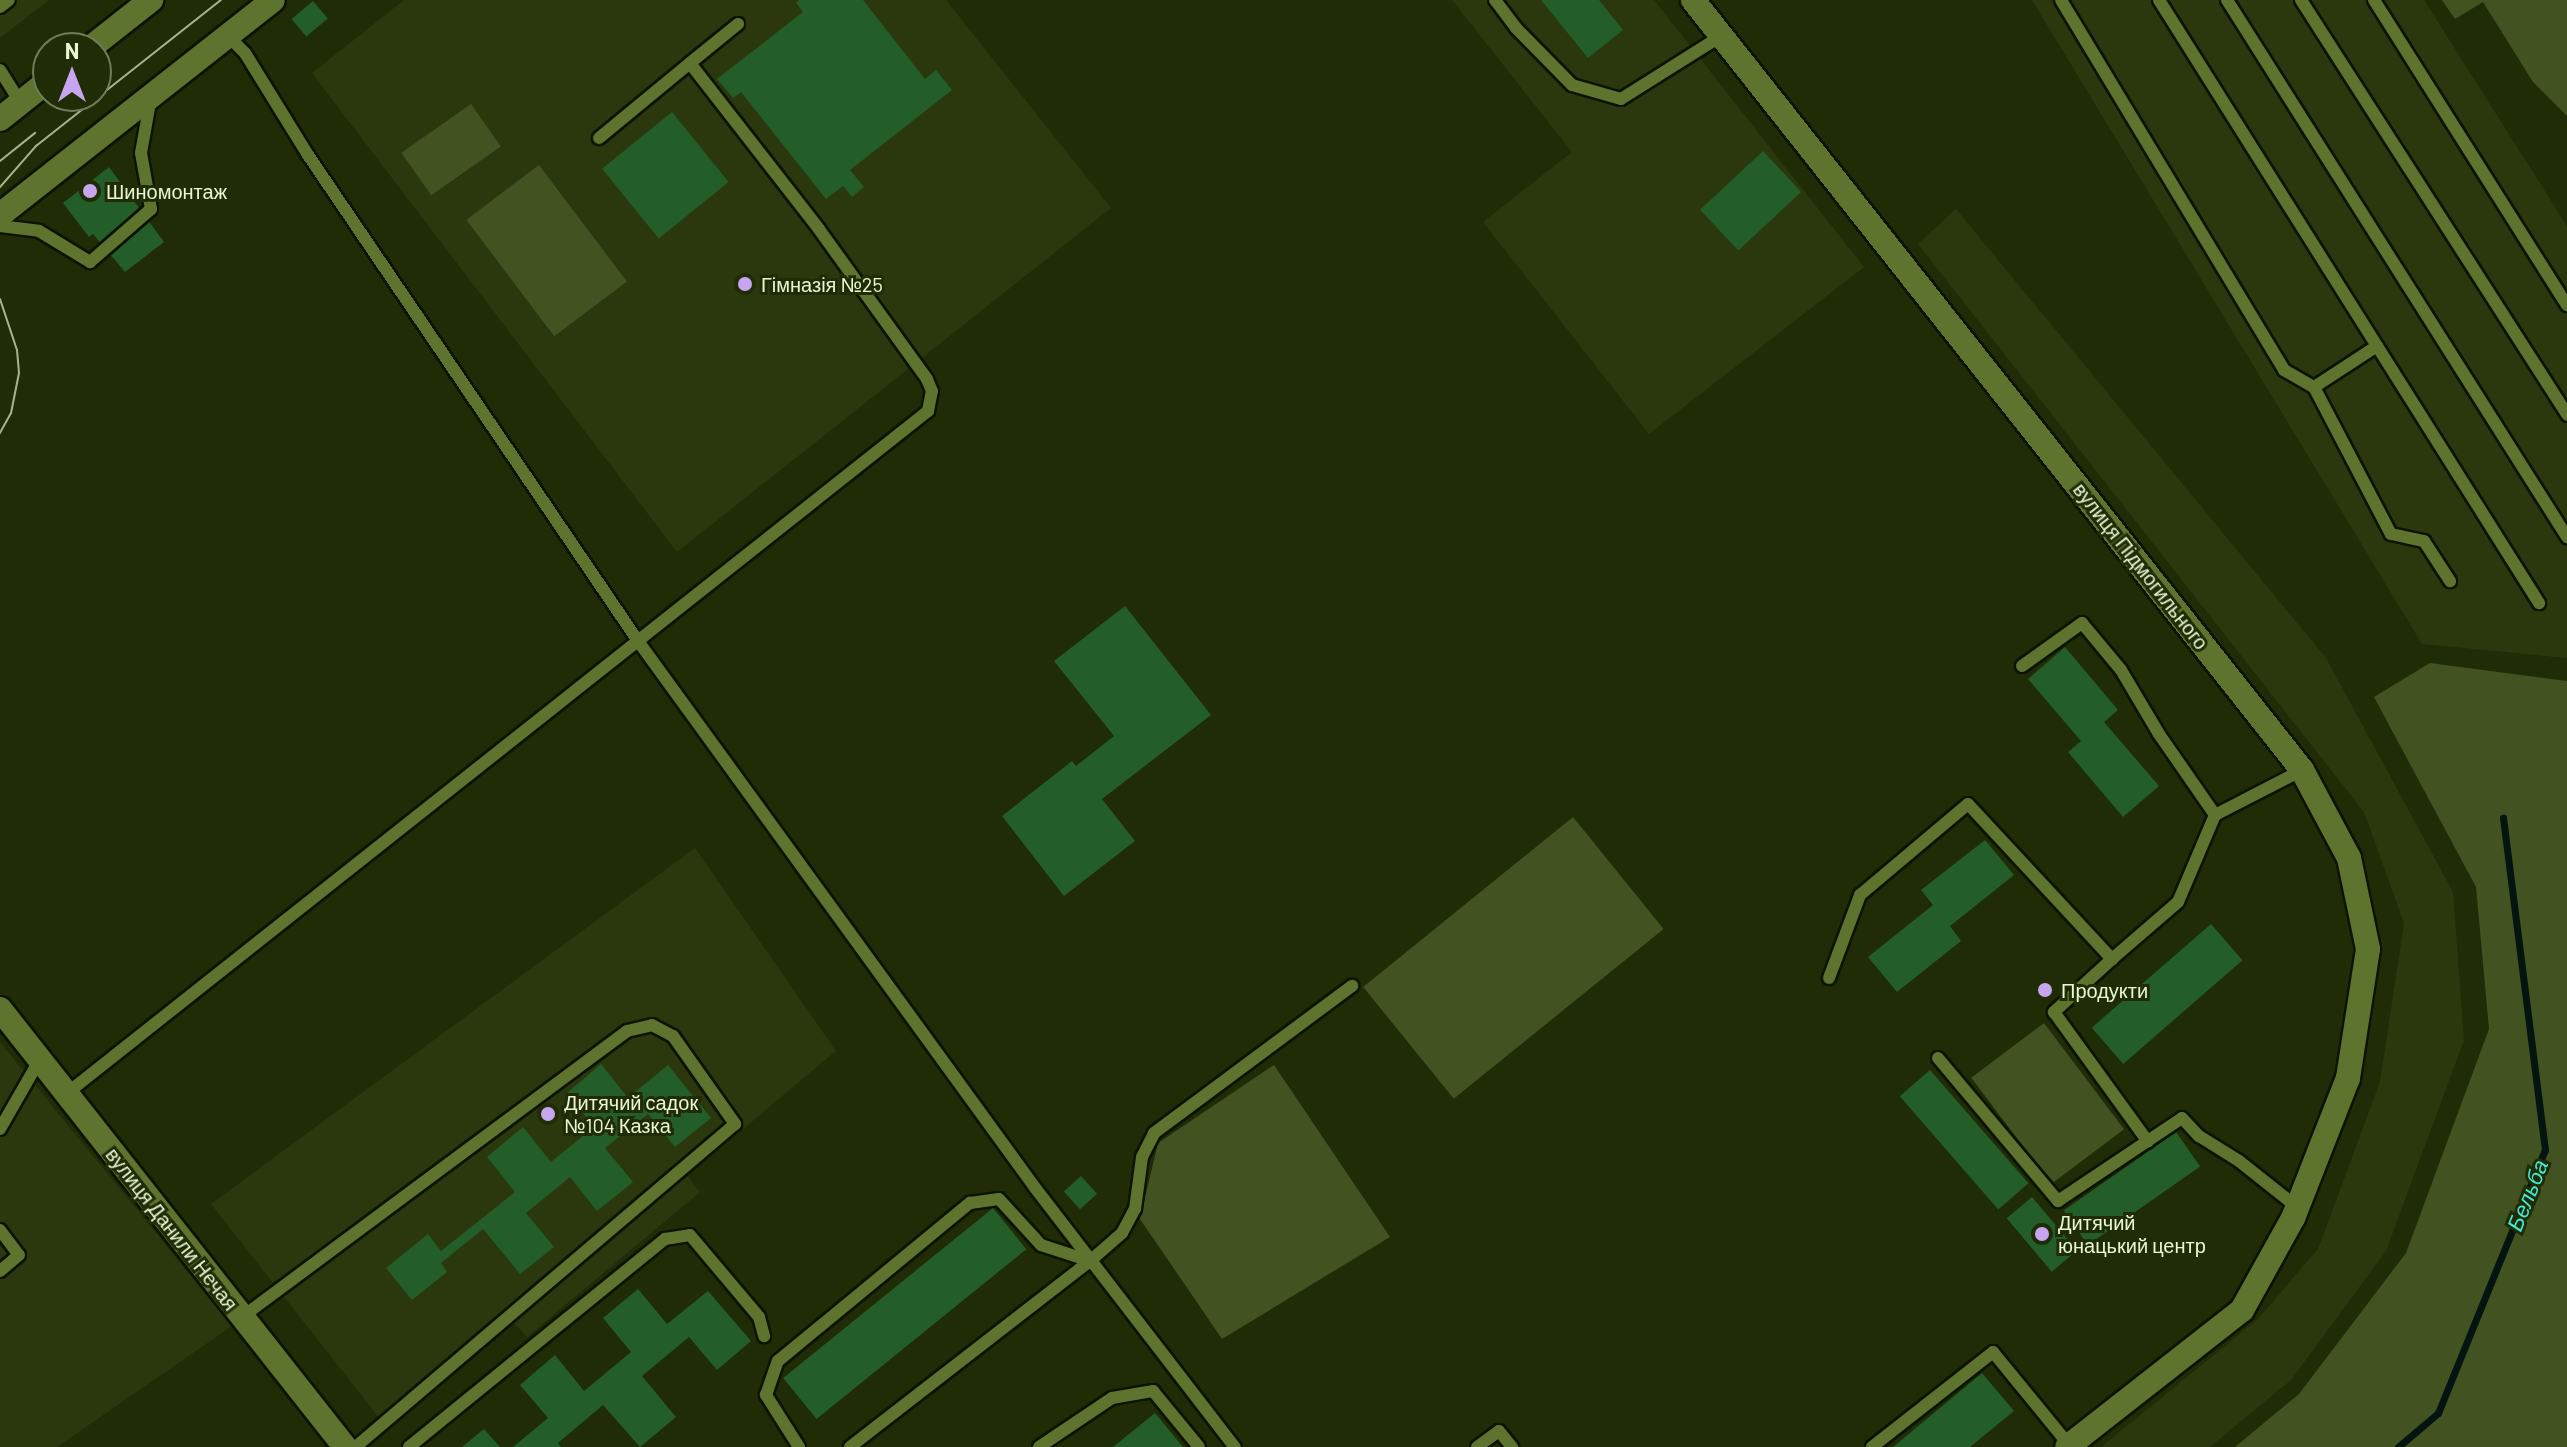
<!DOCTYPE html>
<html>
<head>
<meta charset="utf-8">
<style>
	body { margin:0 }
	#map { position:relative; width:2567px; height:1447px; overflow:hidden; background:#202c06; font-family:Barlow,sans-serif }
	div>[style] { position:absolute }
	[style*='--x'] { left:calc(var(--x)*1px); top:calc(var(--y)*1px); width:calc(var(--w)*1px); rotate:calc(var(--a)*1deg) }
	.built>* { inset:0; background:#2b380d }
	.green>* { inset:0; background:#425221; transform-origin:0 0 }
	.stream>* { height:7px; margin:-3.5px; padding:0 3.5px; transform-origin:3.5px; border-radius:3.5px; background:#051311 }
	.building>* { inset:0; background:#235d27; transform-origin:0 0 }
	.roads { filter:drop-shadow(2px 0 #0c1301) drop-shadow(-2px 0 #0c1301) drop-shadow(0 2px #0c1301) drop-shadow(0 -2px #0c1301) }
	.service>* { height:12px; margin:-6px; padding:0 6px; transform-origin:6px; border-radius:6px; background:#5d732e }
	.minor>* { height:24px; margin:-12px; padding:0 12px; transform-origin:12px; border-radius:12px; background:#5d732e }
	.secondary>* { height:24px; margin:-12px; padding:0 12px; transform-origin:12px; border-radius:12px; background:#5d732e }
	.tram>* { height:2px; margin:-1px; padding:0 1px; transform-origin:1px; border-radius:1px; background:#a6b48f }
	.dots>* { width:22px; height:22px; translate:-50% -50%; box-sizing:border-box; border:4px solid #202c06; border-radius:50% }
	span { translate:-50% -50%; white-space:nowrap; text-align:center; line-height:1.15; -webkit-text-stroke:6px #202c06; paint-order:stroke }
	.poi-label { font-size:20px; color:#e8f6d2 }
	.left { translate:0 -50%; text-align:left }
	.street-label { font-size:20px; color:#e8f6d2 }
	.water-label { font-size:22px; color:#43e8d6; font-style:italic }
	.north { position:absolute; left:32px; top:32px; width:80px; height:80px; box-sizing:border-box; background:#202c06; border:2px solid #707d58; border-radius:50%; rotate:0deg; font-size:22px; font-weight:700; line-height:32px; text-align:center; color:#e8f6d2 }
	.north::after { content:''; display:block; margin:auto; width:28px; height:36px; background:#c7a6ef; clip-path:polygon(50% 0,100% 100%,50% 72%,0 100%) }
</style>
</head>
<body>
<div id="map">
	<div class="built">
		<div style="clip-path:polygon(0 0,49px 0,0 38px)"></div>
		<div style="clip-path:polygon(404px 0,946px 0,1111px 208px,677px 552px,312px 73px)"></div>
		<div style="clip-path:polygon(1452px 0,1654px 0,1864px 267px,1649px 434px,1483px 222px,1572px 152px)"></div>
		<div style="clip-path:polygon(2032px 0,2424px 0,2567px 226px,2567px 658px,2422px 644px)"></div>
		<div style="clip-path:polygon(1956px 209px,2326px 658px,2453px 892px,2464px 1040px,2386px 1251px,2291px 1380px,2210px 1447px,2101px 1447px,2257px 1320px,2318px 1249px,2380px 1082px,2404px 923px,2364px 812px,1918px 244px)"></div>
		<div style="clip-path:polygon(695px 848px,836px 1051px,687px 1176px,700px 1192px,527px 1337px,513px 1322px,388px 1429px,211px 1204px)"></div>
		<div style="clip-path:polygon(0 1042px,232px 1326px,57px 1447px,0 1447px)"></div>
	</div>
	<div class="green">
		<div style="clip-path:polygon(2442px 0,2567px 0,2567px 116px,2533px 82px,2483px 2px,2455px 19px)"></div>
		<div style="left:471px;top:104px;width:52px;height:85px;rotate:55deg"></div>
		<div style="left:539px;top:165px;width:146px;height:91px;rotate:53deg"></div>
		<div style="clip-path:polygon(2430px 663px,2567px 681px,2567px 1447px,2235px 1447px,2299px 1394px,2406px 1253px,2489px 1029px,2476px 887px,2374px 697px)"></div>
		<div style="left:1573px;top:817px;width:144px;height:270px;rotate:51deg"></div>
		<div style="left:2044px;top:1023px;width:133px;height:91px;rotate:53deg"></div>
		<div style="clip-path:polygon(1274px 1065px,1390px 1237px,1222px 1339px,1140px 1219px,1158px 1143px)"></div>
	</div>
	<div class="stream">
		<div style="--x:2398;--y:1447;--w:52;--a:-40.4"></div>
		<div style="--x:2438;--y:1413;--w:284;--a:-67.9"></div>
		<div style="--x:2545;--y:1150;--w:335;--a:-97.2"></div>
	</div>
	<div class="building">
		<div style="clip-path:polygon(799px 0,863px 0,925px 79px,936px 70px,952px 90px,850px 170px,864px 187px,852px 197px,843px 186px,826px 199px,741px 92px,733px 98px,717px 79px,803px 12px,796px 3px)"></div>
		<div style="clip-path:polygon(1541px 0,1599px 0,1623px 30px,1588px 58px)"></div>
		<div style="left:313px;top:1px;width:23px;height:28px;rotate:50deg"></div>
		<div style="left:672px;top:112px;width:90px;height:90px;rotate:51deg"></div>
		<div style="left:1763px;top:151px;width:56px;height:86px;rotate:47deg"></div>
		<div style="clip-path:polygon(109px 167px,164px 242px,125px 272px,93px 234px,89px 237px,63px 203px)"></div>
		<div style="clip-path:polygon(1125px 606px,1211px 715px,1102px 799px,1135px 841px,1064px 896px,1002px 816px,1072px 761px,1076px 766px,1114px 736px,1054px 661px)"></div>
		<div style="clip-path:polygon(2065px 647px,2118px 710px,2104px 722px,2159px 786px,2123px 817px,2068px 752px,2081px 741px,2028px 679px)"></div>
		<div style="clip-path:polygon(1985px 840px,2014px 875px,1950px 926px,1961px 941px,1897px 992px,1868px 957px,1933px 905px,1921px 890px)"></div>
		<div style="left:2211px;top:924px;width:48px;height:158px;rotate:49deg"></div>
		<div style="clip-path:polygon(601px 1064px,628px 1098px,668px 1065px,711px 1118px,675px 1147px,648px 1114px,605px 1148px,633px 1182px,597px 1211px,570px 1177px,526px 1213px,554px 1247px,520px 1274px,483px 1229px,441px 1263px,447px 1272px,412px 1300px,386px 1268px,428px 1234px,441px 1251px,515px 1192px,487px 1157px,523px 1127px,551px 1162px,594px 1127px,567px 1093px)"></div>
		<div style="left:1930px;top:1070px;width:150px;height:40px;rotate:49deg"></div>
		<div style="left:2176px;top:1132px;width:42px;height:137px;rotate:55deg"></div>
		<div style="left:1081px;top:1176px;width:24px;height:23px;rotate:48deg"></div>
		<div style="left:2032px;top:1197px;width:70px;height:33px;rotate:50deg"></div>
		<div style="left:993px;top:1208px;width:53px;height:270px;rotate:51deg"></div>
		<div style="clip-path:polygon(638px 1289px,667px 1324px,708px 1291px,751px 1341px,717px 1370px,689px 1337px,642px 1376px,676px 1417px,640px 1447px,603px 1405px,558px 1443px,561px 1447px,513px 1447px,548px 1418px,520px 1385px,555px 1355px,584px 1391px,631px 1352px,603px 1318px)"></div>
		<div style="clip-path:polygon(1982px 1373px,2014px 1411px,1970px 1447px,1893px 1447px)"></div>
		<div style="clip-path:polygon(1155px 1413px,1183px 1447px,1113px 1447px)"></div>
		<div style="clip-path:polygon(484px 1429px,500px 1447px,462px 1447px)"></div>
	</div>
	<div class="roads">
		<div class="service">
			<div style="--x:1495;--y:0;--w:35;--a:53"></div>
			<div style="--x:1516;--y:28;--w:80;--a:45.5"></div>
			<div style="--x:1572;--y:85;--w:51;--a:15.9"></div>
			<div style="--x:1621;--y:99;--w:118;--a:-32.2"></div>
			<div style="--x:2061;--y:0;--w:432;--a:58.9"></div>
			<div style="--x:2284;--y:370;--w:34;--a:30"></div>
			<div style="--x:2159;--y:0;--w:713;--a:57.78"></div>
			<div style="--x:2227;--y:0;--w:636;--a:57.66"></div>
			<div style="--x:2301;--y:0;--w:493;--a:57.3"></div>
			<div style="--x:2374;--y:0;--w:361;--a:57.7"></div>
			<div style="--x:0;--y:7;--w:11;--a:-38"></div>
			<div style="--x:228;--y:36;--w:24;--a:45"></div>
			<div style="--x:245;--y:53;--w:120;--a:58.3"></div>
			<div style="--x:308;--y:155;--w:587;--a:55.82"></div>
			<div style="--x:638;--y:641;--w:677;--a:54.01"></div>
			<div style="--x:1036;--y:1189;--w:326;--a:52.4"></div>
			<div style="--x:0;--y:70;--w:38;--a:58"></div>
			<div style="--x:599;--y:138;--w:118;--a:-39.5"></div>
			<div style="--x:0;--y:226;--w:39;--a:7"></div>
			<div style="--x:39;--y:231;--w:60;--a:31.3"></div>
			<div style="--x:90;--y:262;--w:81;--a:-41"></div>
			<div style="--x:151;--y:209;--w:57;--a:-100.1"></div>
			<div style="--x:141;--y:153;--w:57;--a:-79.9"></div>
			<div style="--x:2377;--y:346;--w:75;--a:146.9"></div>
			<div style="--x:2314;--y:387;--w:166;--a:62.4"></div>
			<div style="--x:2391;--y:534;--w:34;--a:12"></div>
			<div style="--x:2424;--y:541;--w:48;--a:57"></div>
			<div style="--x:2022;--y:666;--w:74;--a:-35.6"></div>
			<div style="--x:2082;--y:623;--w:61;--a:50.3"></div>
			<div style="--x:2121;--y:670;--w:74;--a:59.3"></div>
			<div style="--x:2159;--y:734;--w:98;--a:55.3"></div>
			<div style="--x:2112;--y:959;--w:79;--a:137.6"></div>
			<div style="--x:2054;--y:1012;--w:160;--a:54.1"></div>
			<div style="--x:1829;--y:978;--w:89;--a:-69.5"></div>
			<div style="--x:1860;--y:895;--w:141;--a:-40.1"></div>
			<div style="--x:1968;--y:804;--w:212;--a:47.1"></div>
			<div style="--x:2112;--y:959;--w:87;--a:-40.8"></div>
			<div style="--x:2178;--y:902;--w:95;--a:-67"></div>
			<div style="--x:2215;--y:815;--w:98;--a:-27.3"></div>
			<div style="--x:1938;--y:1058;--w:187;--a:50"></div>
			<div style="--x:2058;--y:1201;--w:149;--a:-33.8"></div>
			<div style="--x:2182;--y:1118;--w:25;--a:47"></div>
			<div style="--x:2199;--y:1136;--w:47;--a:32"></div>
			<div style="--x:2239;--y:1161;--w:74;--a:38.4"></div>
			<div style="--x:66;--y:1094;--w:1100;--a:-38.39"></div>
			<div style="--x:928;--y:411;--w:20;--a:-79"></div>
			<div style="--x:932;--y:391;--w:13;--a:-113"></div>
			<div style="--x:927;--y:379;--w:185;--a:-125.8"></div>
			<div style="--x:819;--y:229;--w:210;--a:-127.9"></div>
			<div style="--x:690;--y:63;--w:62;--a:-39.1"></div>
			<div style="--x:0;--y:1129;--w:78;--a:-60.2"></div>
			<div style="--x:0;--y:1230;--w:31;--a:53"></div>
			<div style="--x:19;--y:1255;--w:25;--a:140"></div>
			<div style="--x:242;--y:1317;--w:480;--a:-36.6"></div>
			<div style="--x:627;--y:1031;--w:26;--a:-13"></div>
			<div style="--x:652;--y:1025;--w:24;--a:28"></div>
			<div style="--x:673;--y:1036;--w:108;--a:54.8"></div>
			<div style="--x:735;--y:1124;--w:498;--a:139.6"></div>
			<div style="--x:409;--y:1447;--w:330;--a:-39.1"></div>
			<div style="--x:665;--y:1239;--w:25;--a:-9"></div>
			<div style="--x:690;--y:1235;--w:107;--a:49.9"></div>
			<div style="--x:759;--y:1317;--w:20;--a:75"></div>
			<div style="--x:799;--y:1447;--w:62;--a:-122.4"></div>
			<div style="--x:766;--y:1395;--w:36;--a:-71"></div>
			<div style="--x:778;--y:1361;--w:249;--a:-39.5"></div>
			<div style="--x:970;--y:1203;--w:29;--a:-8"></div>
			<div style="--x:999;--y:1199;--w:62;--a:47.6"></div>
			<div style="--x:1041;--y:1245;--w:52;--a:18.1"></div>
			<div style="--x:1090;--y:1261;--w:43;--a:-41.2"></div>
			<div style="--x:1122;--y:1233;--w:27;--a:-62"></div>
			<div style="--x:1135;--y:1209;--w:52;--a:-82.3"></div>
			<div style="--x:1142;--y:1157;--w:27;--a:-63"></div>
			<div style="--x:1154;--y:1133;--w:247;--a:-36.6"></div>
			<div style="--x:850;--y:1447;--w:304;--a:-37.8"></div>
			<div style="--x:1039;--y:1447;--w:88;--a:-33.9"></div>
			<div style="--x:1112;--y:1398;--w:42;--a:-9.7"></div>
			<div style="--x:1153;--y:1391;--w:72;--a:50.6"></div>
			<div style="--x:1477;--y:1447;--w:27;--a:-36"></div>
			<div style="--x:1499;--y:1431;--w:21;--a:51"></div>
			<div style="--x:1872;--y:1447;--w:154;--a:-38.1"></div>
			<div style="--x:1993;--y:1352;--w:120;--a:50.7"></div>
		</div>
		<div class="minor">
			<div style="--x:1693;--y:0;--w:982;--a:51.66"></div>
			<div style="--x:2302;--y:770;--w:100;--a:61.9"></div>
			<div style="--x:2349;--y:858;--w:93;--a:78.2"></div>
			<div style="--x:2368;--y:949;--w:131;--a:98.8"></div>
			<div style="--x:2348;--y:1078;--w:150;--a:111.4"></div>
			<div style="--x:2293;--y:1218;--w:105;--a:119"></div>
			<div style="--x:2242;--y:1310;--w:222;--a:141.9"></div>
			<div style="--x:0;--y:1009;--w:558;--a:51.77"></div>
		</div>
		<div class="secondary">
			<div style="--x:90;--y:48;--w:78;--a:-38.2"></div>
			<div style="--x:0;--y:119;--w:61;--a:-38.4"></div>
			<div style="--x:0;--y:215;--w:347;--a:-38.2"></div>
		</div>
	</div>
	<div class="tram">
		<div style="--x:0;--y:161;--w:45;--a:-38.7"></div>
		<div style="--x:0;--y:187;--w:55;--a:-48.7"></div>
		<div style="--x:36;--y:146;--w:236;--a:-38.3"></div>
		<div style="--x:0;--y:299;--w:54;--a:71.6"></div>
		<div style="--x:17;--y:350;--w:23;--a:85"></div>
		<div style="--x:19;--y:373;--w:41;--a:101.3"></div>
		<div style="--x:11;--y:413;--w:23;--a:119"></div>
	</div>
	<div class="dots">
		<div style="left:90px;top:191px;background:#c7a6ef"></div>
		<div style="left:745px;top:284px;background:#c7a6ef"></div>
		<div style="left:2045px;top:990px;background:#c7a6ef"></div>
		<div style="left:548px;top:1114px;background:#c7a6ef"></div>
		<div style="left:2042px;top:1234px;background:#c7a6ef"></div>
	</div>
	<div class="poi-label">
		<span class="left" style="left:106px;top:191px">Шиномонтаж</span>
		<span class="left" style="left:761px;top:284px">Гімназія №25</span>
		<span class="left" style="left:2061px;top:990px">Продукти</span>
		<span class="left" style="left:564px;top:1114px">Дитячий садок<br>№104 Казка</span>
		<span class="left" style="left:2058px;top:1234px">Дитячий<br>юнацький центр</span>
	</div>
	<div class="street-label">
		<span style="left:2141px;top:566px;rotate:52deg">вулиця Підмогильного</span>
		<span style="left:172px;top:1229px;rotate:52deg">вулиця Данили Нечая</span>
	</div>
	<div class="water-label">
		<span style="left:2527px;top:1195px;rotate:-68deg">Бельба</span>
	</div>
	<div class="north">N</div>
</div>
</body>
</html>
